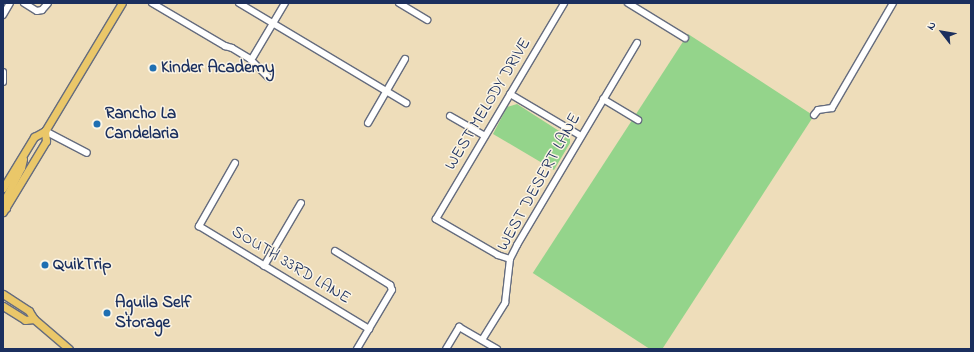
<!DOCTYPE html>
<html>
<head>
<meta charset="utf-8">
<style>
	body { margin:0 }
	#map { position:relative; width:974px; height:352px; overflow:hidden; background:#eeddba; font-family:"Indie Flower",sans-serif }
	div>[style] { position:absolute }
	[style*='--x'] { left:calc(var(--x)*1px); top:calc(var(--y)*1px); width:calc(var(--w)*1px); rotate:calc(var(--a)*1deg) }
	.green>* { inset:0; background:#94d48b; transform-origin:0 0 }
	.roads { filter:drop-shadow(1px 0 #656c7e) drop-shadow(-1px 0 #656c7e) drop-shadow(0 1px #656c7e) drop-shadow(0 -1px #656c7e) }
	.minor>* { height:6px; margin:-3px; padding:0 3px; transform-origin:3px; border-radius:3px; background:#fff }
	.major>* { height:7px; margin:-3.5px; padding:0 3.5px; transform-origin:3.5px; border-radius:3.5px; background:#eac769 }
	.dots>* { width:11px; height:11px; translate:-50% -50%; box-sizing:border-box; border:2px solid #fcf5e5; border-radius:50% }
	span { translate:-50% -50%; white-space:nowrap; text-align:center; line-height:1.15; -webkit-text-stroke:3px #fcf5e5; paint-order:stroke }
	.poi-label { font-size:17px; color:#1b2f5e; font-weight:700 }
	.left { translate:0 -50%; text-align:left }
	.street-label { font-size:17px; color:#1b2f5e }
	.frame { position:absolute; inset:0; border:4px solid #1b2f5e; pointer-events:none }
	.north { position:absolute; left:922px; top:12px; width:40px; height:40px; -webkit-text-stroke:3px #fcf5e5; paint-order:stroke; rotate:301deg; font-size:11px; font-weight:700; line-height:16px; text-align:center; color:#1b2f5e }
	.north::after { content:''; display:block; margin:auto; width:14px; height:18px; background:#1b2f5e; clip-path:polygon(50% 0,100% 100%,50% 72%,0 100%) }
</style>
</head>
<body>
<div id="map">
	<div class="green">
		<div style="left:688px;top:34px;width:150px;height:285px;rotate:33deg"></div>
		<div style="clip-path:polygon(517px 104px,570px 138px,570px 143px,554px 170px,493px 134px,507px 107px)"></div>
	</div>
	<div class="roads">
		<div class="minor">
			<div style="--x:24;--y:3;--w:15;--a:32"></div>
			<div style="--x:37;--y:11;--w:5;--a:-11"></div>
			<div style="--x:42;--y:10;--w:9;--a:-49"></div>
			<div style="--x:152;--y:3;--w:85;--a:30.5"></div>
			<div style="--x:225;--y:46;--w:7;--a:16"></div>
			<div style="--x:232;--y:48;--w:21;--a:31"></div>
			<div style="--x:250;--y:59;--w:27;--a:45"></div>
			<div style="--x:239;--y:3;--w:195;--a:30.9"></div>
			<div style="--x:399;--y:3;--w:33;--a:31"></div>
			<div style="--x:628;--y:3;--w:67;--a:31.6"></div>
			<div style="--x:3;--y:15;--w:14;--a:-60"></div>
			<div style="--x:253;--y:57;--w:63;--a:-59.3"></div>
			<div style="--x:3;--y:72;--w:10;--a:90"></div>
			<div style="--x:510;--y:94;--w:82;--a:30.6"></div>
			<div style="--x:603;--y:99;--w:41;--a:31"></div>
			<div style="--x:814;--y:115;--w:6;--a:-51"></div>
			<div style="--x:818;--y:110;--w:14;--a:-8"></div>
			<div style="--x:832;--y:108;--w:121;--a:-59.8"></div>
			<div style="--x:450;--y:116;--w:40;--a:29.7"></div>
			<div style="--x:368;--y:123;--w:74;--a:-60"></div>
			<div style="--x:45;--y:131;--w:47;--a:27.6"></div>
			<div style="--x:235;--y:163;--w:73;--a:119.7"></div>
			<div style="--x:199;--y:226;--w:199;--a:31.2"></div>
			<div style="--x:335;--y:251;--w:65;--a:31.7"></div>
			<div style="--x:390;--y:285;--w:5;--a:68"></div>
			<div style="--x:392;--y:290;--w:69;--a:120.7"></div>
			<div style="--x:510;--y:259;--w:13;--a:-162"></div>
			<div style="--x:498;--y:255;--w:72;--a:-149.9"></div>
			<div style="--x:436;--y:219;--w:251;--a:-59.3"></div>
			<div style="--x:264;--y:266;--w:73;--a:-59.6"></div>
			<div style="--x:482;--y:340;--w:44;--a:-58.1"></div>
			<div style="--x:505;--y:303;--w:44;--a:-83.5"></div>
			<div style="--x:510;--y:259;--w:16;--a:-63"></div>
			<div style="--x:517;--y:245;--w:235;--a:-59.3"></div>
			<div style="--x:446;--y:349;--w:26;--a:-59"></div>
			<div style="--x:459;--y:327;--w:44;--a:30.1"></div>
		</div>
		<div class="major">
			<div style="--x:3;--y:188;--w:60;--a:-58.7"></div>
			<div style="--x:34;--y:137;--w:13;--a:-29"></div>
			<div style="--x:45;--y:131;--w:149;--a:-59"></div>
			<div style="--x:6;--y:208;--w:7;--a:-106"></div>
			<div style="--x:4;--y:201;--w:37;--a:-63"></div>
			<div style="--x:21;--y:168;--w:9;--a:-77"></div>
			<div style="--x:3;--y:212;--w:83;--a:-58.8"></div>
			<div style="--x:46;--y:141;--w:10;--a:-96"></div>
			<div style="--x:3;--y:294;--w:31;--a:33"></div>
			<div style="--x:29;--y:311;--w:9;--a:58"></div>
			<div style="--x:34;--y:319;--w:46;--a:40.6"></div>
			<div style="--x:3;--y:306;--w:26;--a:32"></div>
			<div style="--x:25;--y:320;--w:9;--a:-6"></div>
		</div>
	</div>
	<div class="dots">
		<div style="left:153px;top:68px;background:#1f6fb2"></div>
		<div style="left:97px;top:124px;background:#1f6fb2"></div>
		<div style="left:45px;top:265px;background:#1f6fb2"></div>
		<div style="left:107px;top:313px;background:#1f6fb2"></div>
	</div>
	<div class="poi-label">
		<span class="left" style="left:161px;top:68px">Kinder Academy</span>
		<span class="left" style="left:105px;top:124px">Rancho La<br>Candelaria</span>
		<span class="left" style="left:53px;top:265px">QuikTrip</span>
		<span class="left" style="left:115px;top:313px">Aguila Self<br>Storage</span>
	</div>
	<div class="street-label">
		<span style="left:488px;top:104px;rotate:-59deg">WEST MELODY DRIVE</span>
		<span style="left:539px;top:182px;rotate:-61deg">WEST DESERT LANE</span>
		<span style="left:291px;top:265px;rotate:31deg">SOUTH 33RD LANE</span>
	</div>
	<div class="frame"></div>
	<div class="north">N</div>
</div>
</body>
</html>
